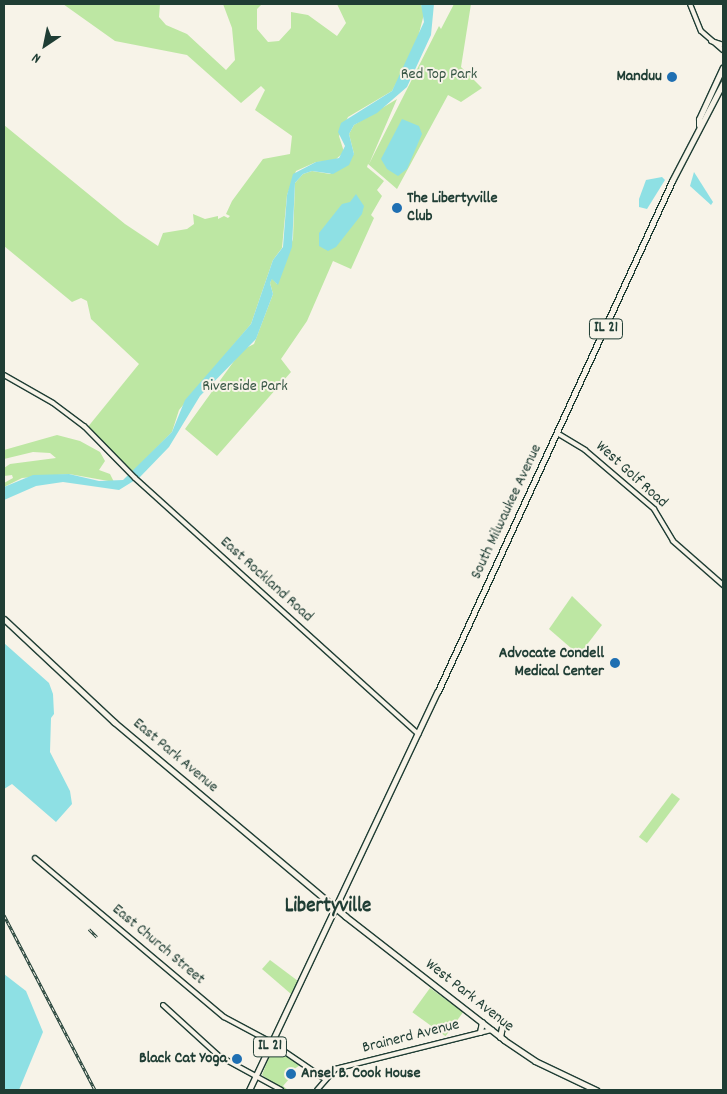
<!DOCTYPE html>
<html>
<head>
<meta charset="utf-8">
<style>
	body { margin:0 }
	#map { position:relative; width:727px; height:1094px; overflow:hidden; background:#f7f3e8; font-family:Dekko,sans-serif }
	div>[style] { position:absolute }
	[style*='--x'] { left:calc(var(--x)*1px); top:calc(var(--y)*1px); width:calc(var(--w)*1px); rotate:calc(var(--a)*1deg) }
	.green>* { inset:0; background:#bde7a3; transform-origin:0 0 }
	.water>* { inset:0; background:#8ee0e4 }
	.roads { filter:drop-shadow(1px 0 #1f3d34) drop-shadow(-1px 0 #1f3d34) drop-shadow(0 1px #1f3d34) drop-shadow(0 -1px #1f3d34) }
	.minor>* { height:4px; margin:-2px; padding:0 2px; transform-origin:2px; border-radius:2px; background:#f7f3e8 }
	.major>* { height:5px; margin:-2.5px; padding:0 2.5px; transform-origin:2.5px; border-radius:2.5px; background:#f7f3e8 }
	.rail>* { height:3px; margin-top:-1.5px; transform-origin:0; background:repeating-linear-gradient(90deg,#f7f3e8 0 4px,#1f3d34 0 8px); box-sizing:border-box; border-block:1px solid #1f3d34 }
	.dots>* { width:14px; height:14px; translate:-50% -50%; box-sizing:border-box; border:2px solid #f7f3e8; border-radius:50% }
	span { translate:-50% -50%; white-space:nowrap; text-align:center; line-height:1.15; -webkit-text-stroke:4px #f7f3e8; paint-order:stroke }
	.shield-label span { padding:1px 4px; background:#f7f3e8; border:1px solid; border-radius:4px; -webkit-text-stroke-width:0 }
	.shield-label { font-size:15px; color:#1f3d34; font-weight:700 }
	.park-label { font-size:16px; color:#375645 }
	.poi-label { font-size:16px; color:#1f3d34; font-weight:700 }
	.right { translate:-100% -50%; text-align:right }
	.left { translate:0 -50%; text-align:left }
	.street-label { font-size:16px; color:#1f3d34 }
	.district-label { font-size:21px; color:#1f3d34; font-weight:700 }
	.frame { position:absolute; inset:0; border:5px solid #1f3d34; pointer-events:none }
	.north { position:absolute; left:20px; top:20px; width:50px; height:50px; -webkit-text-stroke:4px #f7f3e8; paint-order:stroke; rotate:214deg; font-size:14px; font-weight:700; line-height:20px; text-align:center; color:#1f3d34 }
	.north::after { content:''; display:block; margin:auto; width:18px; height:22px; background:#1f3d34; clip-path:polygon(50% 0,100% 100%,50% 72%,0 100%) }
</style>
</head>
<body>
<div id="map">
	<div class="green">
		<div style="clip-path:polygon(63px 4px,160px 4px,159px 17px,166px 25px,187px 34px,226px 70px,235px 60px,232px 28px,223px 4px,262px 4px,257px 9px,257px 29px,268px 42px,279px 41px,291px 28px,291px 12px,308px 15px,337px 36px,346px 23px,337px 4px,421px 4px,424px 14px,416px 45px,392px 91px,348px 117px,339px 136px,344px 152px,334px 161px,316px 162px,296px 171px,287px 195px,282px 248px,273px 260px,251px 324px,179px 410px,172px 432px,131px 474px,87px 428px,139px 364px,91px 319px,87px 301px,81px 298px,72px 302px,4px 246px,4px 125px,125px 224px,158px 246px,163px 233px,187px 229px,194px 224px,193px 214px,205px 219px,218px 216px,218px 219px,224px 216px,228px 218px,230px 216px,226px 214px,232px 201px,263px 159px,290px 154px,292px 136px,255px 110px,265px 90px,261px 86px,241px 103px,187px 55px,115px 41px)"></div>
		<div style="clip-path:polygon(454px 4px,471px 4px,461px 67px,482px 88px,461px 102px,448px 95px,397px 189px,368px 164px,367px 167px,384px 181px,377px 190px,382px 196px,371px 215px,374px 218px,351px 269px,333px 261px,307px 321px,281px 359px,291px 372px,217px 456px,185px 429px,242px 350px,254px 344px,273px 294px,270px 283px,272px 278px,277px 284px,293px 239px,295px 183px,303px 174px,312px 171px,330px 174px,354px 154px,349px 134px,354px 125px,397px 99px,369px 164px,439px 26px,441px 29px)"></div>
		<div style="clip-path:polygon(57px 435px,80px 441px,100px 452px,105px 461px,99px 470px,110px 474px,114px 482px,69px 474px,22px 478px,4px 487px,4px 483px,13px 478px,12px 475px,4px 476px,4px 468px,10px 464px,56px 458px,50px 453px,33px 452px,4px 459px,4px 450px)"></div>
		<div style="clip-path:polygon(572px 596px,602px 625px,579px 655px,549px 629px)"></div>
		<div style="left:672px;top:793px;width:10px;height:55px;rotate:37deg"></div>
		<div style="clip-path:polygon(270px 960px,298px 981px,291px 994px,262px 969px)"></div>
		<div style="left:430px;top:988px;width:41px;height:30px;rotate:36deg"></div>
		<div style="clip-path:polygon(273px 1047px,300px 1065px,286px 1075px,290px 1078px,283px 1086px,288px 1090px,282px 1090px,262px 1075px)"></div>
	</div>
	<div class="water">
		<div style="clip-path:polygon(421px 4px,434px 4px,431px 35px,407px 87px,377px 113px,354px 125px,349px 134px,354px 154px,349px 165px,333px 174px,312px 171px,303px 174px,295px 183px,292px 247px,278px 285px,272px 279px,270px 283px,273px 294px,256px 339px,200px 396px,169px 447px,140px 477px,119px 490px,63px 482px,36px 486px,4px 500px,4px 487px,33px 475px,69px 474px,99px 481px,123px 480px,172px 432px,185px 400px,251px 324px,273px 260px,283px 247px,287px 195px,293px 174px,316px 162px,339px 158px,345px 146px,338px 132px,341px 123px,392px 91px,424px 22px)"></div>
		<div style="clip-path:polygon(402px 119px,419px 126px,422px 134px,407px 169px,398px 176px,387px 169px,381px 159px)"></div>
		<div style="clip-path:polygon(694px 172px,713px 202px,711px 205px,690px 186px)"></div>
		<div style="clip-path:polygon(662px 177px,665px 180px,647px 209px,639px 207px,639px 199px,646px 180px)"></div>
		<div style="clip-path:polygon(356px 194px,364px 206px,362px 214px,336px 247px,328px 251px,319px 246px,319px 233px,342px 204px,350px 202px)"></div>
		<div style="clip-path:polygon(4px 643px,49px 683px,53px 694px,54px 714px,51px 718px,50px 752px,70px 791px,72px 804px,56px 822px,12px 784px,4px 789px)"></div>
		<div style="clip-path:polygon(4px 974px,26px 991px,43px 1032px,19px 1090px,4px 1090px)"></div>
	</div>
	<div class="roads">
		<div class="minor">
			<div style="--x:690;--y:4;--w:29;--a:68"></div>
			<div style="--x:701;--y:31;--w:29;--a:41"></div>
			<div style="--x:711;--y:41;--w:13;--a:18"></div>
			<div style="--x:4;--y:375;--w:56;--a:29.7"></div>
			<div style="--x:53;--y:403;--w:39;--a:37"></div>
			<div style="--x:84;--y:426;--w:73;--a:45.6"></div>
			<div style="--x:135;--y:478;--w:382;--a:42.1"></div>
			<div style="--x:557;--y:433;--w:33;--a:31"></div>
			<div style="--x:585;--y:450;--w:91;--a:40.5"></div>
			<div style="--x:654;--y:509;--w:37;--a:59"></div>
			<div style="--x:673;--y:541;--w:67;--a:41.3"></div>
			<div style="--x:35;--y:858;--w:247;--a:40.1"></div>
			<div style="--x:224;--y:1017;--w:51;--a:28.1"></div>
			<div style="--x:269;--y:1041;--w:68;--a:34.2"></div>
			<div style="--x:163;--y:1005;--w:76;--a:42.3"></div>
			<div style="--x:219;--y:1056;--w:71;--a:28.7"></div>
			<div style="--x:317;--y:1090;--w:28;--a:-49"></div>
			<div style="--x:335;--y:1069;--w:162;--a:-14"></div>
		</div>
		<div class="major">
			<div style="--x:699;--y:125;--w:6;--a:-90"></div>
			<div style="--x:699;--y:119;--w:57;--a:-65.2"></div>
			<div style="--x:4;--y:619;--w:151;--a:43.1"></div>
			<div style="--x:114;--y:722;--w:302;--a:40"></div>
			<div style="--x:345;--y:916;--w:202;--a:37.9"></div>
			<div style="--x:504;--y:1040;--w:37;--a:34"></div>
			<div style="--x:535;--y:1061;--w:68;--a:25.4"></div>
			<div style="--x:480;--y:1032;--w:10;--a:-79"></div>
			<div style="--x:500;--y:1037;--w:10;--a:-79"></div>
			<div style="--x:249;--y:1090;--w:441;--a:-64.7"></div>
			<div style="--x:438;--y:691;--w:561;--a:-65.35"></div>
			<div style="--x:672;--y:181;--w:110;--a:-62.5"></div>
		</div>
	</div>
	<div class="rail">
		<div style="--x:4;--y:915;--w:197;--a:62.5"></div>
		<div style="--x:89;--y:929;--w:11;--a:45"></div>
	</div>
	<div class="dots">
		<div style="left:672px;top:77px;background:#1f6fb2"></div>
		<div style="left:397px;top:208px;background:#1f6fb2"></div>
		<div style="left:615px;top:663px;background:#1f6fb2"></div>
		<div style="left:237px;top:1059px;background:#1f6fb2"></div>
		<div style="left:291px;top:1074px;background:#1f6fb2"></div>
	</div>
	<div class="shield-label">
		<span style="left:606px;top:329px">IL 21</span>
		<span style="left:270px;top:1047px">IL 21</span>
	</div>
	<div class="park-label">
		<span style="left:439px;top:75px">Red Top Park</span>
		<span style="left:245px;top:387px">Riverside Park</span>
	</div>
	<div class="poi-label">
		<span class="right" style="left:662px;top:77px">Manduu</span>
		<span class="left" style="left:407px;top:208px">The Libertyville<br>Club</span>
		<span class="right" style="left:604px;top:663px">Advocate Condell<br>Medical Center</span>
		<span class="right" style="left:227px;top:1059px">Black Cat Yoga</span>
		<span class="left" style="left:301px;top:1074px">Ansel B. Cook House</span>
	</div>
	<div class="street-label">
		<span style="left:631px;top:475px;rotate:42deg">West Golf Road</span>
		<span style="left:507px;top:512px;rotate:-65deg">South Milwaukee Avenue</span>
		<span style="left:266px;top:580px;rotate:42deg">East Rockland Road</span>
		<span style="left:175px;top:756px;rotate:40deg">East Park Avenue</span>
		<span style="left:158px;top:945px;rotate:40deg">East Church Street</span>
		<span style="left:469px;top:996px;rotate:38deg">West Park Avenue</span>
		<span style="left:411px;top:1037px;rotate:-14deg">Brainerd Avenue</span>
	</div>
	<div class="district-label">
		<span style="left:328px;top:907px">Libertyville</span>
	</div>
	<div class="frame"></div>
	<div class="north">N</div>
</div>
</body>
</html>
